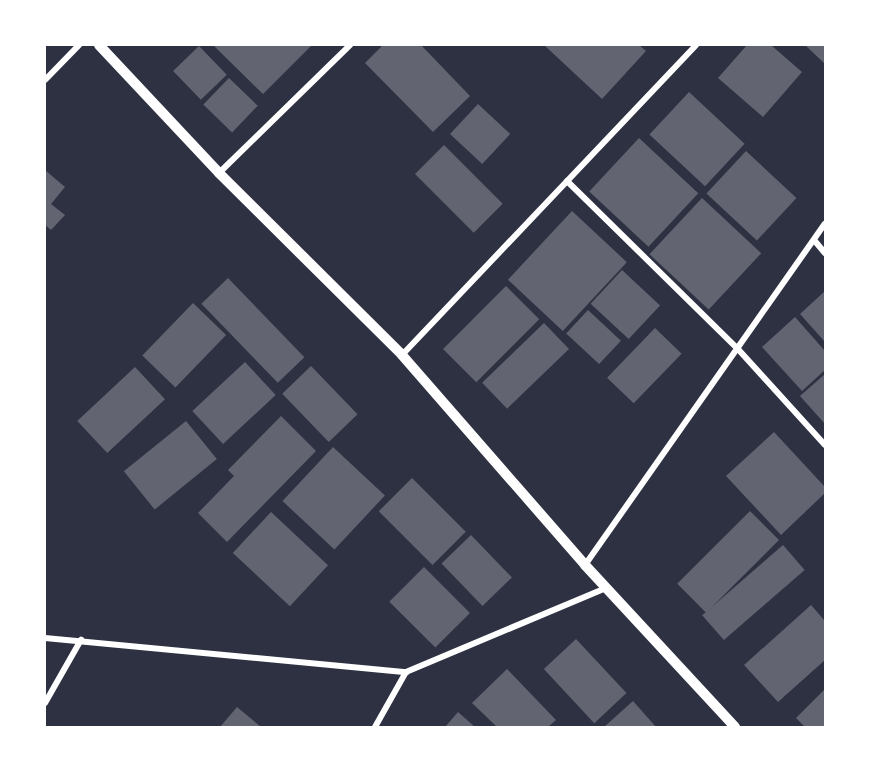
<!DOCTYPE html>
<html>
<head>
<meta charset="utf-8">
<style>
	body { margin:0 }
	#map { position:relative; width:870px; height:772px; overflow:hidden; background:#2d3142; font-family:"Titillium Web",sans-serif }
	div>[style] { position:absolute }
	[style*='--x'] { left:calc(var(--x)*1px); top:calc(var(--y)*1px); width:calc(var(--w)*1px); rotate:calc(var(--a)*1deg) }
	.building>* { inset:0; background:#626471; transform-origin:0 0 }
	.minor>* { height:6px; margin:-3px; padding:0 3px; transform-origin:3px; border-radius:3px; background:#fff }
	.tertiary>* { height:10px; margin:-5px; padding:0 5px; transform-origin:5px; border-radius:5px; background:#fff }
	span { translate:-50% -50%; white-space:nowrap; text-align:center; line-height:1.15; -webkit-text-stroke:4.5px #fff; paint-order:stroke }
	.frame { position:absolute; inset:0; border:46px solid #fff; pointer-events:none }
</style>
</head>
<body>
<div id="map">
	<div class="building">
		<div style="clip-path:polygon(213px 45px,312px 45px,263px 94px)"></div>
		<div style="clip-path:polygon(383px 45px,421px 45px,470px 96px,433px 132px,365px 63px)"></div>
		<div style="clip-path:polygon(544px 45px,639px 45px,646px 51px,602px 99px)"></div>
		<div style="clip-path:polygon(747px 45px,771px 45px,802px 72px,763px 117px,718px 78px)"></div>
		<div style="clip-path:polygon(805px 45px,825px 45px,825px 64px)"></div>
		<div style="left:199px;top:46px;width:40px;height:36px;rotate:46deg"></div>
		<div style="left:229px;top:78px;width:40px;height:37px;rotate:44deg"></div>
		<div style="left:689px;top:92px;width:76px;height:58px;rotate:43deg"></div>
		<div style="left:478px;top:104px;width:44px;height:41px;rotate:43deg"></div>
		<div style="left:639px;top:138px;width:81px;height:73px;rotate:43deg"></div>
		<div style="left:444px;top:145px;width:83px;height:41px;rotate:45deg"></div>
		<div style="left:746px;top:151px;width:69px;height:58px;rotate:43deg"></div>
		<div style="clip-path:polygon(45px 170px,65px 187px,51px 204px,65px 215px,51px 230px,45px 225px)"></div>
		<div style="left:702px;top:198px;width:81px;height:77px;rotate:43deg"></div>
		<div style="left:572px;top:211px;width:75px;height:94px;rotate:43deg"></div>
		<div style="left:622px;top:270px;width:52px;height:46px;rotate:43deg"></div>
		<div style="left:228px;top:278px;width:110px;height:37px;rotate:46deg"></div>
		<div style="left:506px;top:286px;width:47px;height:89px;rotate:45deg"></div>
		<div style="clip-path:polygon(825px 291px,825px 342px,800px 314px)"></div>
		<div style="left:193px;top:303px;width:46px;height:73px;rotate:44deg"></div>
		<div style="left:588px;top:310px;width:45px;height:32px;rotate:43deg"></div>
		<div style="clip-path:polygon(795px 317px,825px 351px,825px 370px,802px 391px,762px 347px)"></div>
		<div style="left:544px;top:323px;width:36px;height:86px;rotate:46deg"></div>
		<div style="left:655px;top:328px;width:37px;height:69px;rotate:44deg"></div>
		<div style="left:245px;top:362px;width:45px;height:72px;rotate:47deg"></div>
		<div style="left:311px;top:366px;width:67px;height:40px;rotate:46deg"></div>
		<div style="left:135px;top:367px;width:44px;height:79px;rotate:47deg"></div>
		<div style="clip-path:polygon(825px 374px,825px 424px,800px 396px)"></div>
		<div style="clip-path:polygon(281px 416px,316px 451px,227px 542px,198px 513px,234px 476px,228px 470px)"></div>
		<div style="left:186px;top:421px;width:49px;height:80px;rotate:51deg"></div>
		<div style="clip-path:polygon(774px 432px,825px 487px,825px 493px,781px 535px,726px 476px)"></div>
		<div style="left:333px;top:447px;width:71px;height:74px;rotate:43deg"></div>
		<div style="left:412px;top:478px;width:76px;height:47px;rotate:45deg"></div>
		<div style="left:750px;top:511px;width:41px;height:103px;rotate:45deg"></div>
		<div style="left:271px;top:512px;width:78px;height:56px;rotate:43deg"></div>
		<div style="left:471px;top:535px;width:59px;height:41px;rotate:46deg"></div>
		<div style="left:783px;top:545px;width:33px;height:107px;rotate:49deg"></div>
		<div style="left:424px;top:567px;width:65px;height:49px;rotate:45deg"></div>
		<div style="clip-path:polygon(811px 605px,825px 621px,825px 660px,778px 702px,744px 665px)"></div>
		<div style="left:576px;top:639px;width:74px;height:44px;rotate:47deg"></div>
		<div style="clip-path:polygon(507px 669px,556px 720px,548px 727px,497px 727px,472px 703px)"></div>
		<div style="clip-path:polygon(825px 689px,825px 727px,805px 727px,796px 718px)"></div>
		<div style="clip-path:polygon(633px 701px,656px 727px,604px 727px)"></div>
		<div style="clip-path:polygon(237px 707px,261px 727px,220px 727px)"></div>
		<div style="clip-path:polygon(458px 712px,475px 727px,445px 727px)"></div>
	</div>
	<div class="minor">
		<div style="--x:45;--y:80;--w:49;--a:-45.8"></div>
		<div style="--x:219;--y:173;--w:183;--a:-44.3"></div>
		<div style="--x:567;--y:181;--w:238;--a:44.5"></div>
		<div style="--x:737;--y:348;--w:131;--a:47.8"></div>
		<div style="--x:814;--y:240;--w:17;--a:50"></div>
		<div style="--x:402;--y:355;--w:427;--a:-46.5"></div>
		<div style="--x:585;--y:565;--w:417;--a:-54.9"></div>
		<div style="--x:45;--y:638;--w:363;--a:5.4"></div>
		<div style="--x:45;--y:703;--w:73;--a:-60.3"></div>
		<div style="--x:375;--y:727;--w:63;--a:-60.6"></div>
		<div style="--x:406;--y:672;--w:217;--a:-22.8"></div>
	</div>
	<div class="tertiary">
		<div style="--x:99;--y:45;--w:175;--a:46.8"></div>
		<div style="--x:219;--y:173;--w:258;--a:44.8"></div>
		<div style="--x:402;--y:355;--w:279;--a:48.9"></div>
		<div style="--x:585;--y:565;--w:221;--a:47.2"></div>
	</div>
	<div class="frame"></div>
</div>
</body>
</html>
